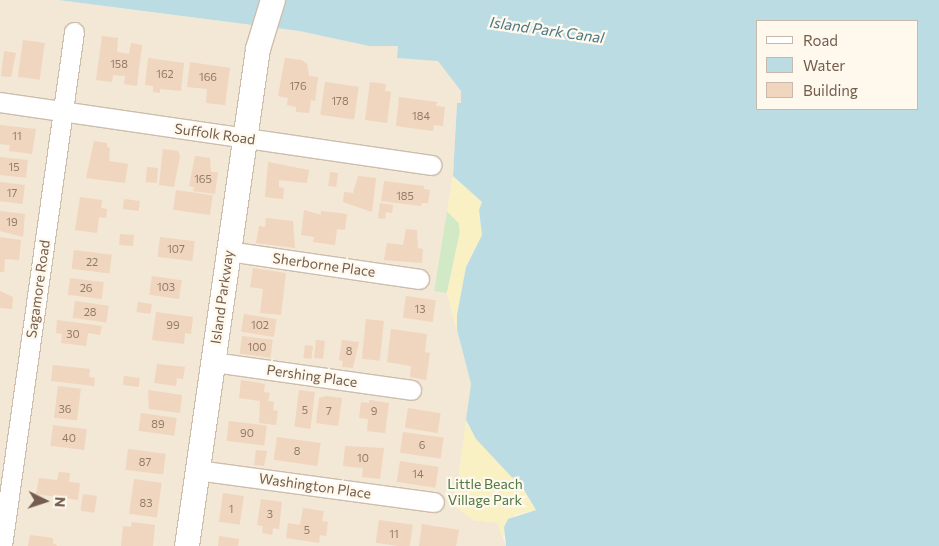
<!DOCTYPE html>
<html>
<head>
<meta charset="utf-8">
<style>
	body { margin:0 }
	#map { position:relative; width:939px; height:546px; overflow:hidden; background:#fbf4e7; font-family:Commissioner,sans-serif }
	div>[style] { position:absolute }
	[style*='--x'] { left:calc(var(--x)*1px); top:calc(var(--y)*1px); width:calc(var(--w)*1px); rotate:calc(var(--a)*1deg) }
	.residential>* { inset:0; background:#f3e7d5 }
	.green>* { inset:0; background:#d2e9c6 }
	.sand>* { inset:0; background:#f9f0c3 }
	.water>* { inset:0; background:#bcdce4 }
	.building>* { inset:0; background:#f0d5bf; transform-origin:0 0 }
	.roads { filter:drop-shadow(1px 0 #cdbdad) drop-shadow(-1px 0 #cdbdad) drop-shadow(0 1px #cdbdad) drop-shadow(0 -1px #cdbdad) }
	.minor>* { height:19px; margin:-9.5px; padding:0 9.5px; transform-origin:9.5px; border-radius:9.5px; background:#fff }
	.tertiary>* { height:24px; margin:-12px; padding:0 12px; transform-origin:12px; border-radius:12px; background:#fff }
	span { translate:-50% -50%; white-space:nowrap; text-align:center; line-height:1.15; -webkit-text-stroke:4.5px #fef8ed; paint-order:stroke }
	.number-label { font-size:11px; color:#937b69 }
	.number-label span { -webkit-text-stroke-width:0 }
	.street-label { font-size:14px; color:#745d4c }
	.park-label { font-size:14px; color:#517944 }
	.water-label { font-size:15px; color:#477986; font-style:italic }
	.legend { position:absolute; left:756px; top:20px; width:162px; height:90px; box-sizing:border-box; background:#fef8ed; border:1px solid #c7baad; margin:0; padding:6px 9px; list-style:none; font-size:15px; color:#745d4c }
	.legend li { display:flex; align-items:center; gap:10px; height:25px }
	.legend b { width:25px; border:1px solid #c7baad }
	.north { position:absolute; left:20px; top:476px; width:50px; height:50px; -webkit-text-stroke:4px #fef8ed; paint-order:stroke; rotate:94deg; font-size:14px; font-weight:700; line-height:20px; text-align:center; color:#745d4c }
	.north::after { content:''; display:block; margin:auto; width:18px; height:22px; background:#745d4c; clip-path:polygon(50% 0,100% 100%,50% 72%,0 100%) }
</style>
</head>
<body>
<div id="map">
	<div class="residential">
		<div style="clip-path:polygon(0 0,58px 0,299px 31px,369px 46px,399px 46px,397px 58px,438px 60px,461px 91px,461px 103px,457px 103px,453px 176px,434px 290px,447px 293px,471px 384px,455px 506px,473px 520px,498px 523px,506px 546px,0 546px)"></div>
	</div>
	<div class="green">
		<div style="clip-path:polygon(447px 211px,459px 223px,460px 232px,447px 293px,434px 291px)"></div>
	</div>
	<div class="sand">
		<div style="clip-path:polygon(453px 176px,482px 202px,479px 210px,482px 235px,466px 267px,457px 330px,447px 293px,460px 232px,459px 223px,447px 211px)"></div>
		<div style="clip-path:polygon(466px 420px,470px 429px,524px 490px,536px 510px,515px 515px,504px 527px,505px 536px,501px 535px,498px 523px,473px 520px,455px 506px)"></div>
	</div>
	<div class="water">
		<div style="clip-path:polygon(evenodd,58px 0,939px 0,939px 546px,506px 546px,504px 527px,508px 519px,536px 510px,524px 490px,476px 439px,466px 420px,471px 384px,457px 330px,457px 315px,466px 267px,482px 235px,479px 210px,482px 202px,453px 176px,457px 103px,461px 103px,461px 91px,438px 61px,397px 58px,398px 46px,369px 46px,299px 31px,58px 0,758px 21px,918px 21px,918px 109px,758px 109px,758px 21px)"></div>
	</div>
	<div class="building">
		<div style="clip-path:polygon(102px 36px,118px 38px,117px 52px,129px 54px,131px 43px,142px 45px,137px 86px,124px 84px,125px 76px,113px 75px,112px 82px,96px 80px)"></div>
		<div style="left:23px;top:40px;width:22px;height:37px;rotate:8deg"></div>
		<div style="clip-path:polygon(4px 51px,16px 53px,11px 77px,1px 76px)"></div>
		<div style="clip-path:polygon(148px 58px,184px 63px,181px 91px,160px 89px,160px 93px,153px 92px,153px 86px,145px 85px)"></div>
		<div style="clip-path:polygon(285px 58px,302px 60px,307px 64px,309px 76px,318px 77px,315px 101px,311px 100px,309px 113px,296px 112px,296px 107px,287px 105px,288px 98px,278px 96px)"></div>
		<div style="clip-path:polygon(190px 62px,230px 68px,225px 105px,206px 103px,207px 89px,187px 87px)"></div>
		<div style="left:325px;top:82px;width:34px;height:33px;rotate:8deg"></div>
		<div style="clip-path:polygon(370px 82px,386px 84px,385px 91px,391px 92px,387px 123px,365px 120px)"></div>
		<div style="clip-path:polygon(399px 97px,437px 102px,436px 106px,445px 107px,443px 126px,434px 125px,433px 131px,396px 126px)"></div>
		<div style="clip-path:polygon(0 125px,36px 129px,32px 154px,9px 151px,10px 145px,0 144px)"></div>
		<div style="clip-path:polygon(94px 141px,107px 143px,107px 147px,110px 148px,109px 161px,128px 164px,125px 183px,86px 178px)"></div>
		<div style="clip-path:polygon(163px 149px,178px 151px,180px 156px,174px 187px,159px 185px)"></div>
		<div style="clip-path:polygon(195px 156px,210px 158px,211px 172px,218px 172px,215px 194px,193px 191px,194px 187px,189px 186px)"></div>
		<div style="left:0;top:157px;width:28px;height:18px;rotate:6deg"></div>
		<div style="clip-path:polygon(268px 162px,309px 170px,307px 183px,279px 180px,279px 187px,284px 188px,283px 199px,265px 197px)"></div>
		<div style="left:147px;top:167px;width:11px;height:15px;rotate:5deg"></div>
		<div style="left:330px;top:172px;width:8px;height:14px;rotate:7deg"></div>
		<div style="clip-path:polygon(358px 176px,376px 178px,372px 212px,343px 202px,344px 192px,353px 193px)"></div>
		<div style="clip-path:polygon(384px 181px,424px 186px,424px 189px,430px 190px,428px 203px,422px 203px,421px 206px,381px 201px)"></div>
		<div style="left:0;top:182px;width:25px;height:19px;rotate:7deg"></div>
		<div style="left:176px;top:190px;width:37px;height:20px;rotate:8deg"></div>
		<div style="clip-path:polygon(80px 197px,102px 200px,101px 208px,107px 209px,106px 218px,99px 217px,97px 233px,75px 230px)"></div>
		<div style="left:124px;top:199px;width:16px;height:10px;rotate:7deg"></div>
		<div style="clip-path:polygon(380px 203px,393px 205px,392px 213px,386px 212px,385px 219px,378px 218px)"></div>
		<div style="clip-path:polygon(304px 210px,321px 215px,321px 211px,347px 214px,345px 230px,337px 229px,335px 245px,313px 242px,314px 237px,301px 235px)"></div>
		<div style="clip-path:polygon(0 211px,25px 214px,23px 237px,0 231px)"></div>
		<div style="clip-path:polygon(266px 218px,293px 221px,295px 248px,256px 243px,259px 226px,265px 227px)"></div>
		<div style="clip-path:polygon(406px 229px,417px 230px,418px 248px,423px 249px,422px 263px,384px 260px,387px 243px,403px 245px)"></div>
		<div style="left:120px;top:234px;width:14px;height:11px;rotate:4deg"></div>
		<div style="clip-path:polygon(0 237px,21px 240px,19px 260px,5px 259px,4px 272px,0 272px)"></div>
		<div style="left:160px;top:237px;width:35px;height:20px;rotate:7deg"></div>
		<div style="left:74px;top:250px;width:38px;height:19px;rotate:7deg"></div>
		<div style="clip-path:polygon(253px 268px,286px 273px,281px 315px,260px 313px,263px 289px,250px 287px)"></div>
		<div style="left:152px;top:276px;width:30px;height:19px;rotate:8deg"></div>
		<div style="left:70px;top:278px;width:34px;height:17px;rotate:7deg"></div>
		<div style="clip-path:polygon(0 291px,13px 297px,12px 309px,0 308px)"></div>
		<div style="left:406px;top:296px;width:30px;height:22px;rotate:8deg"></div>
		<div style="left:75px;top:301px;width:34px;height:17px;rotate:8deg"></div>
		<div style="left:138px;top:302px;width:14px;height:10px;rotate:8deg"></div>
		<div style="clip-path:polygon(156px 312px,193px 317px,191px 334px,185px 333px,184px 344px,152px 340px)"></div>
		<div style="left:244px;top:314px;width:33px;height:18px;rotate:9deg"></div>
		<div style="left:366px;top:319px;width:18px;height:40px;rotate:6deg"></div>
		<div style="clip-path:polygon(57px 320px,102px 326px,100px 335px,88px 333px,86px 346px,61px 343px,62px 334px,56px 333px)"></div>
		<div style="clip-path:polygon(391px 329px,427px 334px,425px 352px,430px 353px,426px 380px,410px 377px,411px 366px,387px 362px)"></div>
		<div style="left:242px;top:336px;width:31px;height:18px;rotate:7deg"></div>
		<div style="left:316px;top:340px;width:9px;height:18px;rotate:6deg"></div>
		<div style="clip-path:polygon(342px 340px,359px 342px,353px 368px,342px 367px,343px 361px,339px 360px)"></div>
		<div style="left:305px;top:345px;width:8px;height:13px;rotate:7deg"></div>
		<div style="clip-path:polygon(157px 364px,185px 367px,183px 379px,177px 378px,176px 386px,154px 383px)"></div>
		<div style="clip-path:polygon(53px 365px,90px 369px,89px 377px,95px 378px,94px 386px,51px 381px)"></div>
		<div style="left:124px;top:376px;width:16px;height:9px;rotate:7deg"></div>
		<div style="clip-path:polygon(241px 380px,265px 384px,264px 392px,270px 393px,268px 401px,274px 402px,273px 410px,278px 411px,276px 425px,259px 423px,260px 401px,239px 398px)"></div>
		<div style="left:58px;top:386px;width:23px;height:32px;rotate:7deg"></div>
		<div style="clip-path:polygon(148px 390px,182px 395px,180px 413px,149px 409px)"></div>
		<div style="left:299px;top:390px;width:16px;height:37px;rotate:7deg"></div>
		<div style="clip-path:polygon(326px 396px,342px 398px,338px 426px,316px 423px,319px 398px)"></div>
		<div style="clip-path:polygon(369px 400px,389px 403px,385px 433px,367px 431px,368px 419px,359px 418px,361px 402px,369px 403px)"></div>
		<div style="left:408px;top:408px;width:33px;height:20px;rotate:9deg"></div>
		<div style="left:141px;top:413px;width:36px;height:18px;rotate:8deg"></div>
		<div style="left:229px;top:421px;width:38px;height:20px;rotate:7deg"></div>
		<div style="left:53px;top:425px;width:34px;height:21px;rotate:7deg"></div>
		<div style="left:403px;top:432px;width:41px;height:21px;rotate:8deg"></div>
		<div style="left:277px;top:437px;width:44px;height:23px;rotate:8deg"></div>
		<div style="clip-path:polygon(345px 446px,384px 448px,380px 479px,362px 477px,363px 468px,343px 466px)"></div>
		<div style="left:128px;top:449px;width:38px;height:21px;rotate:7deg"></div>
		<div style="clip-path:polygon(256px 450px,267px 451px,264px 466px,254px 465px)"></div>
		<div style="left:400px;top:461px;width:39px;height:21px;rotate:9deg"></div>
		<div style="clip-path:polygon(59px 472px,70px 473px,69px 482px,80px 483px,78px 500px,36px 494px,39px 478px,57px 480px)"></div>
		<div style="left:134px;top:479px;width:28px;height:35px;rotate:8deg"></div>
		<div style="left:223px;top:493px;width:21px;height:29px;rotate:8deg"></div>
		<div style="left:83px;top:494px;width:14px;height:17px;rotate:8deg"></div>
		<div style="clip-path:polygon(261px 499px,282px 502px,279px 529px,273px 528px,272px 535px,262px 533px,263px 526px,257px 525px)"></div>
		<div style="clip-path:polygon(303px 508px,324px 511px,322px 521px,328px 522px,326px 536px,320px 535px,319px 543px,286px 538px,288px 523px,300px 525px)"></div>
		<div style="left:379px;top:520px;width:34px;height:23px;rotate:8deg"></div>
		<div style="clip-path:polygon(132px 522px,155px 525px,153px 546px,121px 546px,123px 526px,131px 527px)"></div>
		<div style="clip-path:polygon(422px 524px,459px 530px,456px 546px,419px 546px)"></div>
		<div style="clip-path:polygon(30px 535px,53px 538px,53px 543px,58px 546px,28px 546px)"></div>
		<div style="clip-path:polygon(219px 536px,239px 539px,238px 546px,218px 546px)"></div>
	</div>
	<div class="roads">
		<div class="minor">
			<div style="--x:0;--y:102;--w:436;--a:8.3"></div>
			<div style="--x:228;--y:251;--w:193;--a:8.3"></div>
			<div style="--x:213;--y:362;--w:200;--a:8"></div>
			<div style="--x:197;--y:470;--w:239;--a:7.7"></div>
			<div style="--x:2;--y:546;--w:519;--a:-82.03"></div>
		</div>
		<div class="tertiary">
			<div style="--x:187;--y:546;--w:502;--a:-81.87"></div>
			<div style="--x:258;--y:49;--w:51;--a:-73"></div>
		</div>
	</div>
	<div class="number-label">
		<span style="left:119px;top:64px">158</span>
		<span style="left:165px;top:74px">162</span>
		<span style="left:208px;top:77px">166</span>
		<span style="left:298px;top:86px">176</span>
		<span style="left:340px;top:101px">178</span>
		<span style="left:421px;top:116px">184</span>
		<span style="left:17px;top:136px">11</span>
		<span style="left:14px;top:167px">15</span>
		<span style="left:203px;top:179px">165</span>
		<span style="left:12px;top:193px">17</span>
		<span style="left:405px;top:196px">185</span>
		<span style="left:12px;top:222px">19</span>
		<span style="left:176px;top:249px">107</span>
		<span style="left:92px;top:262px">22</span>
		<span style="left:166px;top:287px">103</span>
		<span style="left:86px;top:288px">26</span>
		<span style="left:420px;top:309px">13</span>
		<span style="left:90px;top:312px">28</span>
		<span style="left:173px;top:325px">99</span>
		<span style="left:260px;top:325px">102</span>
		<span style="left:73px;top:334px">30</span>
		<span style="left:257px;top:347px">100</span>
		<span style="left:349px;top:351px">8</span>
		<span style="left:65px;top:409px">36</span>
		<span style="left:305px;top:410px">5</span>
		<span style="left:329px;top:411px">7</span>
		<span style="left:374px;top:411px">9</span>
		<span style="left:158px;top:424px">89</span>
		<span style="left:247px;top:433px">90</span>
		<span style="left:69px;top:438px">40</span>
		<span style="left:422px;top:445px">6</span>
		<span style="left:297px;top:451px">8</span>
		<span style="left:363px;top:458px">10</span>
		<span style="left:145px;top:462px">87</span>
		<span style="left:418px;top:474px">14</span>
		<span style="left:146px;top:503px">83</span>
		<span style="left:231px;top:509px">1</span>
		<span style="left:270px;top:514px">3</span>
		<span style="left:307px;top:530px">5</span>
		<span style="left:394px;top:534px">11</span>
	</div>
	<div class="street-label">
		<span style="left:215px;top:134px;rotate:8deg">Suffolk Road</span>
		<span style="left:324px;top:265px;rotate:8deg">Sherborne Place</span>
		<span style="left:38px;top:289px;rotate:-82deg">Sagamore Road</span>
		<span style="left:222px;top:297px;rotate:-82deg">Island Parkway</span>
		<span style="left:312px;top:376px;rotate:8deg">Pershing Place</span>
		<span style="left:315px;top:486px;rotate:8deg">Washington Place</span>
	</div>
	<div class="park-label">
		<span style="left:485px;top:492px">Little Beach<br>Village Park</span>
	</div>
	<div class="water-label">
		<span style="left:547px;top:30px;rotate:8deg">Island Park Canal</span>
	</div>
	<ul class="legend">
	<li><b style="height:6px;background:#fff"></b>Road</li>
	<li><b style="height:14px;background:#bcdce4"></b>Water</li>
	<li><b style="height:14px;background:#f0d5bf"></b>Building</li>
	</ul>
	<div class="north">N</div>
</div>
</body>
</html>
